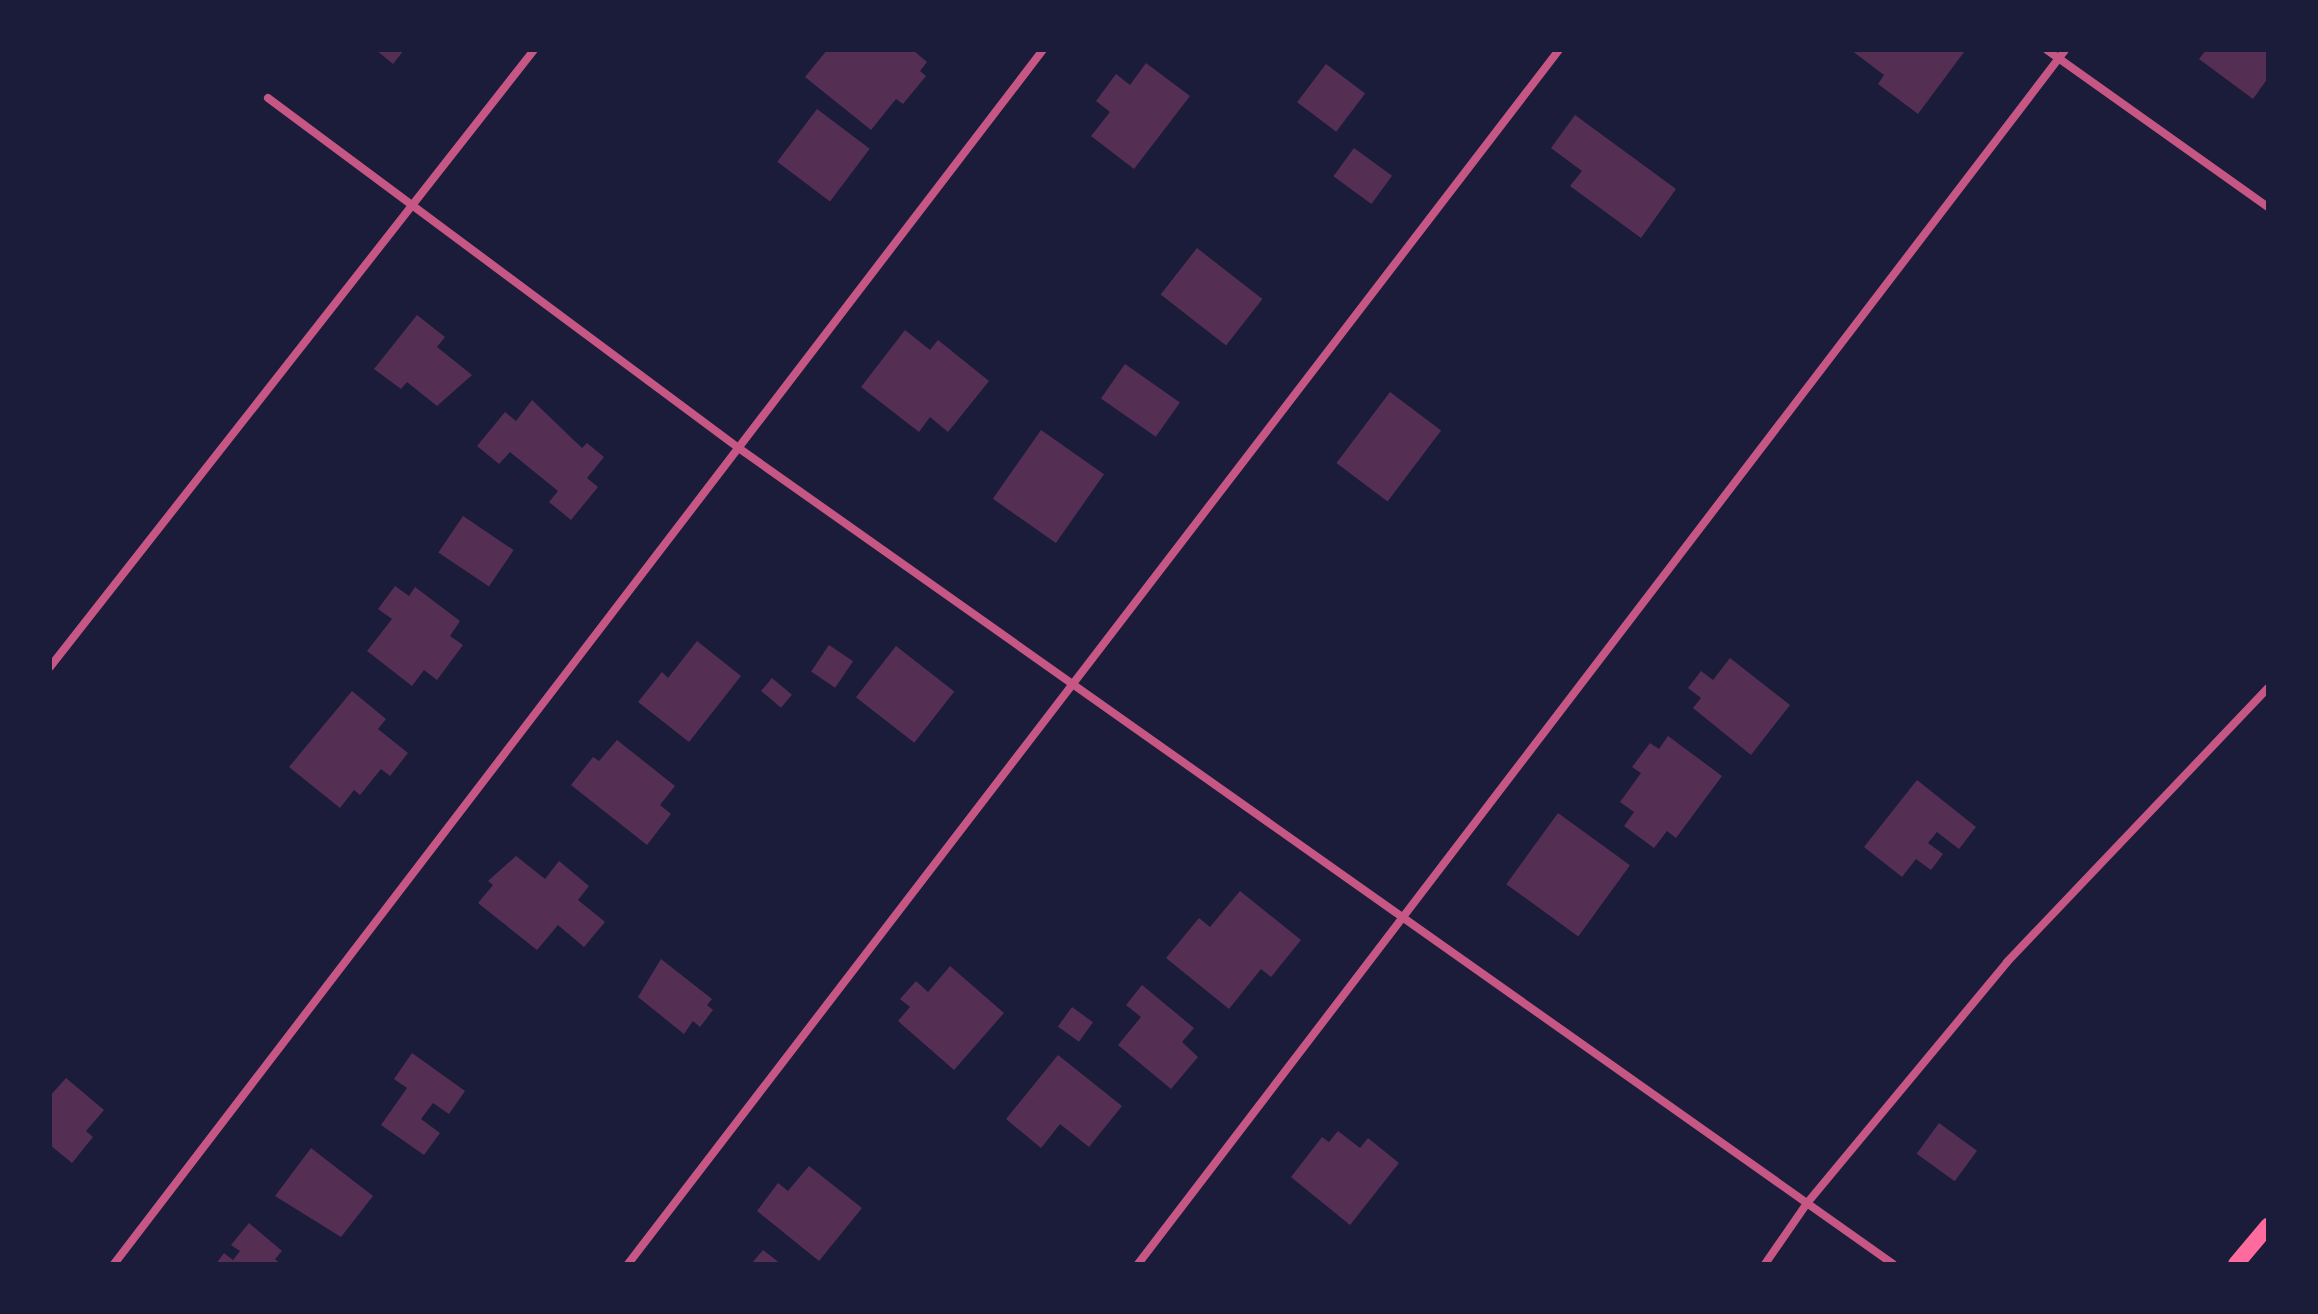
<!DOCTYPE html>
<html>
<head>
<meta charset="utf-8">
<style>
	body { margin:0 }
	#map { position:relative; width:2318px; height:1314px; overflow:hidden; background:#1b1b3a; font-family:"Source Serif 4",serif }
	div>[style] { position:absolute }
	[style*='--x'] { left:calc(var(--x)*1px); top:calc(var(--y)*1px); width:calc(var(--w)*1px); rotate:calc(var(--a)*1deg) }
	.building>* { inset:0; background:#542f53; transform-origin:0 0 }
	.minor>* { height:8px; margin:-4px; padding:0 4px; transform-origin:4px; border-radius:4px; background:#c65784 }
	.secondary>* { height:16px; margin:-8px; padding:0 8px; transform-origin:8px; border-radius:8px; background:#ff6b9d }
	span { translate:-50% -50%; white-space:nowrap; text-align:center; line-height:1.15; -webkit-text-stroke:6px #1b1b3a; paint-order:stroke }
	.frame { position:absolute; inset:0; border:52px solid #1b1b3a; pointer-events:none }
</style>
</head>
<body>
<div id="map">
	<div class="building">
		<div style="clip-path:polygon(376px 50px,404px 50px,393px 64px)"></div>
		<div style="clip-path:polygon(827px 50px,913px 50px,927px 62px,920px 71px,926px 76px,903px 104px,896px 99px,871px 130px,805px 77px)"></div>
		<div style="clip-path:polygon(1851px 50px,1961px 50px,1964px 52px,1918px 114px,1878px 84px,1884px 75px)"></div>
		<div style="clip-path:polygon(2206px 50px,2268px 50px,2268px 78px,2253px 99px,2199px 59px)"></div>
		<div style="clip-path:polygon(1146px 63px,1190px 96px,1134px 169px,1091px 136px,1110px 112px,1096px 101px,1116px 74px,1130px 85px)"></div>
		<div style="left:1326px;top:64px;width:49px;height:48px;rotate:37deg"></div>
		<div style="left:817px;top:109px;width:66px;height:66px;rotate:37deg"></div>
		<div style="clip-path:polygon(1575px 115px,1676px 189px,1641px 238px,1570px 186px,1582px 171px,1551px 148px)"></div>
		<div style="left:1354px;top:148px;width:47px;height:35px;rotate:36deg"></div>
		<div style="left:1197px;top:248px;width:83px;height:59px;rotate:38deg"></div>
		<div style="clip-path:polygon(417px 315px,445px 337px,437px 347px,472px 375px,437px 406px,407px 382px,401px 389px,374px 369px)"></div>
		<div style="clip-path:polygon(905px 330px,930px 350px,938px 340px,989px 381px,948px 432px,930px 417px,919px 432px,861px 387px)"></div>
		<div style="left:1125px;top:364px;width:67px;height:42px;rotate:35deg"></div>
		<div style="left:1390px;top:392px;width:64px;height:89px;rotate:37deg"></div>
		<div style="clip-path:polygon(532px 400px,582px 448px,587px 443px,604px 457px,587px 478px,598px 487px,571px 520px,549px 502px,558px 491px,510px 452px,499px 464px,477px 446px,505px 412px,516px 421px)"></div>
		<div style="left:1041px;top:430px;width:77px;height:84px;rotate:35deg"></div>
		<div style="left:463px;top:516px;width:61px;height:44px;rotate:34deg"></div>
		<div style="clip-path:polygon(395px 586px,409px 596px,415px 587px,460px 621px,450px 636px,463px 645px,437px 680px,424px 670px,412px 686px,367px 651px,392px 619px,378px 609px)"></div>
		<div style="clip-path:polygon(697px 641px,741px 676px,689px 742px,638px 702px,662px 672px,668px 678px)"></div>
		<div style="left:829px;top:645px;width:29px;height:32px;rotate:34deg"></div>
		<div style="left:896px;top:646px;width:74px;height:65px;rotate:38deg"></div>
		<div style="clip-path:polygon(1730px 658px,1790px 705px,1751px 755px,1693px 708px,1701px 698px,1688px 688px,1701px 671px,1713px 680px)"></div>
		<div style="left:772px;top:678px;width:26px;height:17px;rotate:40deg"></div>
		<div style="clip-path:polygon(352px 691px,386px 719px,378px 729px,408px 753px,390px 776px,381px 769px,360px 795px,354px 790px,340px 808px,289px 767px)"></div>
		<div style="clip-path:polygon(1668px 736px,1722px 776px,1676px 838px,1667px 831px,1654px 848px,1624px 826px,1634px 812px,1620px 802px,1641px 773px,1632px 767px,1650px 743px,1659px 749px)"></div>
		<div style="clip-path:polygon(617px 740px,675px 786px,660px 805px,671px 814px,647px 845px,571px 785px,593px 757px,599px 761px)"></div>
		<div style="clip-path:polygon(1917px 780px,1976px 827px,1959px 849px,1937px 832px,1928px 843px,1943px 854px,1931px 870px,1916px 859px,1902px 877px,1864px 847px)"></div>
		<div style="left:1558px;top:813px;width:89px;height:88px;rotate:36deg"></div>
		<div style="clip-path:polygon(516px 856px,545px 879px,559px 861px,589px 886px,578px 900px,605px 922px,584px 947px,558px 925px,537px 950px,478px 903px,493px 885px,488px 881px)"></div>
		<div style="clip-path:polygon(1240px 891px,1301px 940px,1271px 977px,1261px 969px,1229px 1009px,1166px 958px,1199px 918px,1210px 927px)"></div>
		<div style="clip-path:polygon(661px 959px,712px 999px,707px 1005px,713px 1010px,700px 1027px,693px 1021px,684px 1034px,638px 997px)"></div>
		<div style="clip-path:polygon(950px 966px,1004px 1013px,954px 1070px,898px 1021px,910px 1007px,900px 999px,916px 981px,928px 992px)"></div>
		<div style="clip-path:polygon(1142px 985px,1194px 1028px,1182px 1042px,1198px 1057px,1171px 1089px,1118px 1045px,1141px 1017px,1126px 1005px)"></div>
		<div style="left:1072px;top:1007px;width:26px;height:24px;rotate:36deg"></div>
		<div style="clip-path:polygon(412px 1053px,465px 1091px,449px 1114px,433px 1103px,421px 1119px,440px 1133px,424px 1155px,381px 1125px,407px 1088px,394px 1079px)"></div>
		<div style="clip-path:polygon(1058px 1055px,1122px 1106px,1089px 1147px,1060px 1124px,1041px 1148px,1006px 1119px)"></div>
		<div style="clip-path:polygon(66px 1078px,104px 1110px,86px 1131px,93px 1137px,72px 1163px,50px 1145px,50px 1096px)"></div>
		<div style="left:1939px;top:1123px;width:47px;height:38px;rotate:36deg"></div>
		<div style="clip-path:polygon(1338px 1131px,1360px 1148px,1368px 1138px,1399px 1163px,1350px 1225px,1291px 1177px,1322px 1137px,1329px 1142px)"></div>
		<div style="clip-path:polygon(311px 1148px,373px 1196px,341px 1237px,275px 1196px)"></div>
		<div style="clip-path:polygon(809px 1166px,862px 1208px,819px 1261px,757px 1211px,778px 1183px,788px 1191px)"></div>
		<div style="clip-path:polygon(249px 1223px,282px 1251px,275px 1259px,281px 1264px,216px 1264px,224px 1253px,233px 1260px,240px 1251px,231px 1245px)"></div>
		<div style="clip-path:polygon(763px 1250px,781px 1264px,751px 1264px)"></div>
	</div>
	<div class="minor">
		<div style="--x:2047;--y:50;--w:271;--a:35.4"></div>
		<div style="--x:268;--y:98;--w:588;--a:36.64"></div>
		<div style="--x:740;--y:449;--w:1412;--a:35.25"></div>
		<div style="--x:50;--y:667;--w:784;--a:-51.89"></div>
		<div style="--x:114;--y:1264;--w:1529;--a:-52.58"></div>
		<div style="--x:628;--y:1264;--w:1530;--a:-52.52"></div>
		<div style="--x:1138;--y:1264;--w:1527;--a:-52.63"></div>
		<div style="--x:1765;--y:1264;--w:75;--a:-55.3"></div>
		<div style="--x:1808;--y:1202;--w:312;--a:-50.3"></div>
		<div style="--x:2007;--y:962;--w:378;--a:-46.4"></div>
	</div>
	<div class="secondary">
		<div style="--x:2236;--y:1264;--w:50;--a:-49.9"></div>
	</div>
	<div class="frame"></div>
</div>
</body>
</html>
